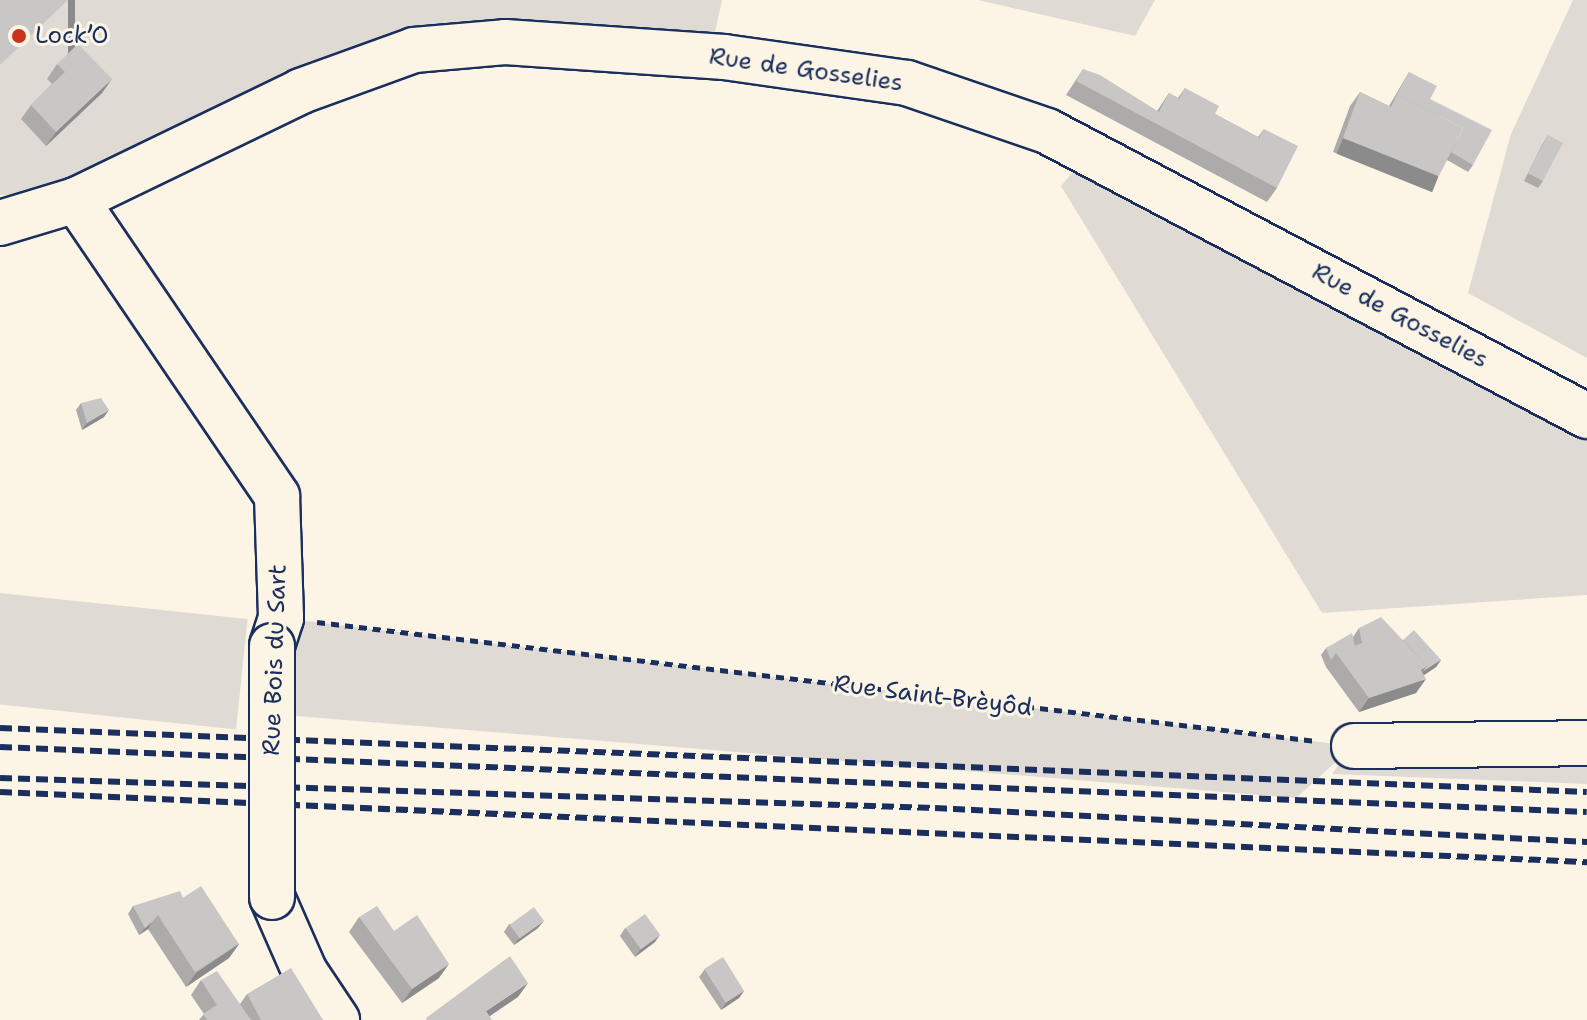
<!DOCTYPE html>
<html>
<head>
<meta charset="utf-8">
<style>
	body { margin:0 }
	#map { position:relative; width:1587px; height:1020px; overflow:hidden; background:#fcf5e5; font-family:"Shantell Sans",sans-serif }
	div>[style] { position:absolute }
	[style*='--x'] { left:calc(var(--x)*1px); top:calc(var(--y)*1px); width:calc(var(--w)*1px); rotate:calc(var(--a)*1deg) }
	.green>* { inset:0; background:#dfdbd4; transform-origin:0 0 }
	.path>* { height:5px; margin-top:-2.5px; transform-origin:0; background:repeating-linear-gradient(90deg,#1b2f5e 0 8px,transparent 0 14px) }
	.roads { filter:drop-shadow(2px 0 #1b2f5e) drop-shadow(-2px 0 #1b2f5e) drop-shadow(0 2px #1b2f5e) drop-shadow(0 -2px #1b2f5e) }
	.minor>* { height:44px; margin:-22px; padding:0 22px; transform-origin:22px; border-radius:22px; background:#fcf5e5 }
	.rail>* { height:6px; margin-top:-3px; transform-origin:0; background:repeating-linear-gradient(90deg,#1b2f5e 0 12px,transparent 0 18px) }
	.bridges { filter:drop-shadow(2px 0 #1b2f5e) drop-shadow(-2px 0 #1b2f5e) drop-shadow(0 2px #1b2f5e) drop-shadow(0 -2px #1b2f5e) }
	.minor-bridge>* { height:44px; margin:-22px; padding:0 22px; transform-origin:22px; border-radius:22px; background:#fcf5e5 }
	.wall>* { inset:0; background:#acabaa }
	.shaded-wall>* { inset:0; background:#8c8b8b; transform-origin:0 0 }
	.building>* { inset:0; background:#c8c7c6; transform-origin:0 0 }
	.dots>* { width:22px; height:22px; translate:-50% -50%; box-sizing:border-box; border:4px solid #fcf5e5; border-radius:50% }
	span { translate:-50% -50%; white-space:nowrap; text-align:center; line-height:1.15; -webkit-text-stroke:6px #fcf5e5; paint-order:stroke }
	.poi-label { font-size:24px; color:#1b2f5e }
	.left { translate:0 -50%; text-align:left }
	.street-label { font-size:24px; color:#1b2f5e }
</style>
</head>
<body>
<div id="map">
	<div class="green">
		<div style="clip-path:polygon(0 0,722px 0,715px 32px,440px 24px,326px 66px,53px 195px,0 195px)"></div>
		<div style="clip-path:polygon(978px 0,1155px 0,1135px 36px)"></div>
		<div style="clip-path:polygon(1573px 0,1587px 0,1587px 358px,1468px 293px,1511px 134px)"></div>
		<div style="clip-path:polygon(1090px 152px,1587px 426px,1587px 595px,1322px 613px,1061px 186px)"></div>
		<div style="left:0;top:593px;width:249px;height:111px;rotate:6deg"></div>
		<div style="clip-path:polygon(281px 618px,1354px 746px,1587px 748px,1587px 784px,1332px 774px,1349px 750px,1296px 798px,272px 714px)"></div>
	</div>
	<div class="path">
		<div style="--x:317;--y:622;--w:1006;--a:6.79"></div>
	</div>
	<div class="roads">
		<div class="minor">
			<div style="--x:76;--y:200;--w:358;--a:55.8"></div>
			<div style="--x:277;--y:496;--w:122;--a:88.1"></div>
			<div style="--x:281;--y:618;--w:29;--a:108"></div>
			<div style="--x:0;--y:223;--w:79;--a:-16.8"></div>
			<div style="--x:76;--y:200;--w:250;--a:-25.8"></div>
			<div style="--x:301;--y:91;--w:120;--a:-19.9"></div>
			<div style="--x:414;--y:50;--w:91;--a:-5"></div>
			<div style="--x:505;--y:42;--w:220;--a:3.9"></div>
			<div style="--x:724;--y:57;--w:185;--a:8.1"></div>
			<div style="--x:907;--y:83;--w:148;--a:18.9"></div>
			<div style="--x:1047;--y:131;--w:611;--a:27.82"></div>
			<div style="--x:1354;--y:746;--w:233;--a:-0.7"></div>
			<div style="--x:272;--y:897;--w:82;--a:66.3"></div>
			<div style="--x:305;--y:972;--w:58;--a:56.3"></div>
		</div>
	</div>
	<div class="rail">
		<div style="--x:0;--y:728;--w:1588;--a:2.31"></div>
		<div style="--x:0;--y:747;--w:1588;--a:2.35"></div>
		<div style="--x:0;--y:778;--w:935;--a:1.84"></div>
		<div style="--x:935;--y:808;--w:653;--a:2.99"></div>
		<div style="--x:0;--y:792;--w:1589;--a:2.53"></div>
	</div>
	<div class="bridges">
		<div class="minor-bridge">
			<div style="--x:272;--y:897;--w:251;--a:-90"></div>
		</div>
	</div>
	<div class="wall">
		<div style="clip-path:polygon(57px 64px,102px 93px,46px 146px,21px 119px,31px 105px,52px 84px,47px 79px)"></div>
		<div style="clip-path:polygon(1083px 69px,1157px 111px,1169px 93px,1178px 98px,1185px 88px,1215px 114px,1258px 137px,1264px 129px,1277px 188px,1267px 202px,1066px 95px)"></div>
		<div style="clip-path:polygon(1409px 72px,1473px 165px,1468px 172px,1447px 160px,1429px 190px,1333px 152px,1350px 106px,1360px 92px,1389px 106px)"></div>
		<div style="clip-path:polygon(1548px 135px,1543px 181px,1538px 188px,1524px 181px,1543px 143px)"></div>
		<div style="clip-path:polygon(81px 403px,104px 417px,82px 430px,76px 410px)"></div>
		<div style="clip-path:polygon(1359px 628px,1403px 640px,1441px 660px,1436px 667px,1424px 675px,1416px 693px,1359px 712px,1326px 667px,1321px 655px,1326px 648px,1353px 637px)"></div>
		<div style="clip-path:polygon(183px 898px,239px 944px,229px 958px,186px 987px,148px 929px,139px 935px,128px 914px,133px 906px)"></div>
		<div style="clip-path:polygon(359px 917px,394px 931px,439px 978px,402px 1003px,349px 932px)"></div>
		<div style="clip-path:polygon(509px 924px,538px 928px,514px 945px,504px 932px)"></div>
		<div style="clip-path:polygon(625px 928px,655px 942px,635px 957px,620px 936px)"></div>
		<div style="clip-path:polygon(705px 969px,744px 991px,739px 998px,721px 1010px,699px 977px)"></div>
		<div style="clip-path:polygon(201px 980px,240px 1004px,247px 994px,323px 1020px,199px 1020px,204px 1014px,191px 995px)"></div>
	</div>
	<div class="shaded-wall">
		<div style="left:68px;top:0;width:7px;height:94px"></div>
		<div style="clip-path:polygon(112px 79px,102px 93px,46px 146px,56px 132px)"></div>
		<div style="left:1343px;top:138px;width:103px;height:17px;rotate:22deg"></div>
		<div style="clip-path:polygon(109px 410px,104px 417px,82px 430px,87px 423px)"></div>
		<div style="clip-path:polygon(1441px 660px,1436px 667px,1411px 684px,1421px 670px)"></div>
		<div style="clip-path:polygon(1426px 679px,1416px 693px,1359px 712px,1369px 698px)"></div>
		<div style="clip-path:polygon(544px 921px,538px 928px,514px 945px,519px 938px)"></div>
		<div style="clip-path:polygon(152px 922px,148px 929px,139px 935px,145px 928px)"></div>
		<div style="clip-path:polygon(660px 935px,655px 942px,635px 957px,640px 950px)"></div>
		<div style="clip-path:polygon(239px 944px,229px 958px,186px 987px,196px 973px)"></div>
		<div style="clip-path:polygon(449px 964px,439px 978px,402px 1003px,412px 989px)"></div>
		<div style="clip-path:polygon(528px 983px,518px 997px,484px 1020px,486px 1011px)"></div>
		<div style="clip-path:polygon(744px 991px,739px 998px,721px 1010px,726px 1003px)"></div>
	</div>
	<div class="building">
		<div style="clip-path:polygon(0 0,68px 0,0 65px)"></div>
		<div style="clip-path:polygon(78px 44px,112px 79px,56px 132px,31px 105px,65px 72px,57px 64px)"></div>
		<div style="clip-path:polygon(1083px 69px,1100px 75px,1159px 112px,1169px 93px,1179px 99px,1185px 88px,1219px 106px,1215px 114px,1259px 138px,1264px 129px,1298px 146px,1277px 188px,1076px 81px)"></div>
		<div style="clip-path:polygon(1409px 72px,1437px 86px,1430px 99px,1492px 130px,1473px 165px,1451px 152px,1463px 128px,1397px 95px,1393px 102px)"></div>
		<div style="clip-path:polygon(1360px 92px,1391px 107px,1397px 95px,1463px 128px,1439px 176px,1343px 138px)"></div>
		<div style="left:1548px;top:135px;width:17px;height:43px;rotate:28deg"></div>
		<div style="clip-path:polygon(101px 398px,109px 410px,87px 423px,81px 403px)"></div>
		<div style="clip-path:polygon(1381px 617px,1427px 666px,1421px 670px,1426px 679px,1369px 698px,1336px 653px,1362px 643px,1359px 628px)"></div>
		<div style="clip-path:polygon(1414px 630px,1441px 660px,1422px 672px,1427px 666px,1403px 640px)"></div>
		<div style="clip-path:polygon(1352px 633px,1355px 646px,1336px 653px,1331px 660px,1326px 648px)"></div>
		<div style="left:201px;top:886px;width:69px;height:52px;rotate:57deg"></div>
		<div style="clip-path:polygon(180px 891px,183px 898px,158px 915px,152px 922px,145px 928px,133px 906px)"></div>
		<div style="clip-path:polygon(377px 906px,394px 931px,417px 915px,449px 964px,412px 989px,359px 917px)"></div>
		<div style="left:534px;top:907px;width:17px;height:30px;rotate:54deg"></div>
		<div style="left:645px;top:914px;width:26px;height:24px;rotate:54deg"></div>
		<div style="clip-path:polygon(510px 956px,528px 983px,486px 1011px,492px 1020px,427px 1020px,426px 1018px)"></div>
		<div style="left:723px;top:957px;width:40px;height:22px;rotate:58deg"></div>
		<div style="clip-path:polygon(291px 968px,323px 1020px,261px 1020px,247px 994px)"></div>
		<div style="clip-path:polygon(217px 971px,251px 1020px,207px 1020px,203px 1014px,217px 1005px,201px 980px)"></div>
	</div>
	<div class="dots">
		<div style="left:19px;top:36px;background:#c8321e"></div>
	</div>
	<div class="poi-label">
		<span class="left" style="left:35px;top:36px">Lock’O</span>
	</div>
	<div class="street-label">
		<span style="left:806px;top:70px;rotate:8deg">Rue de Gosselies</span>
		<span style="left:1400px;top:316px;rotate:28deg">Rue de Gosselies</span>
		<span style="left:275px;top:660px;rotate:-88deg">Rue Bois du Sart</span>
		<span style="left:933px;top:696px;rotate:7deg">Rue Saint-Brèyôd</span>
	</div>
</div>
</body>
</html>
